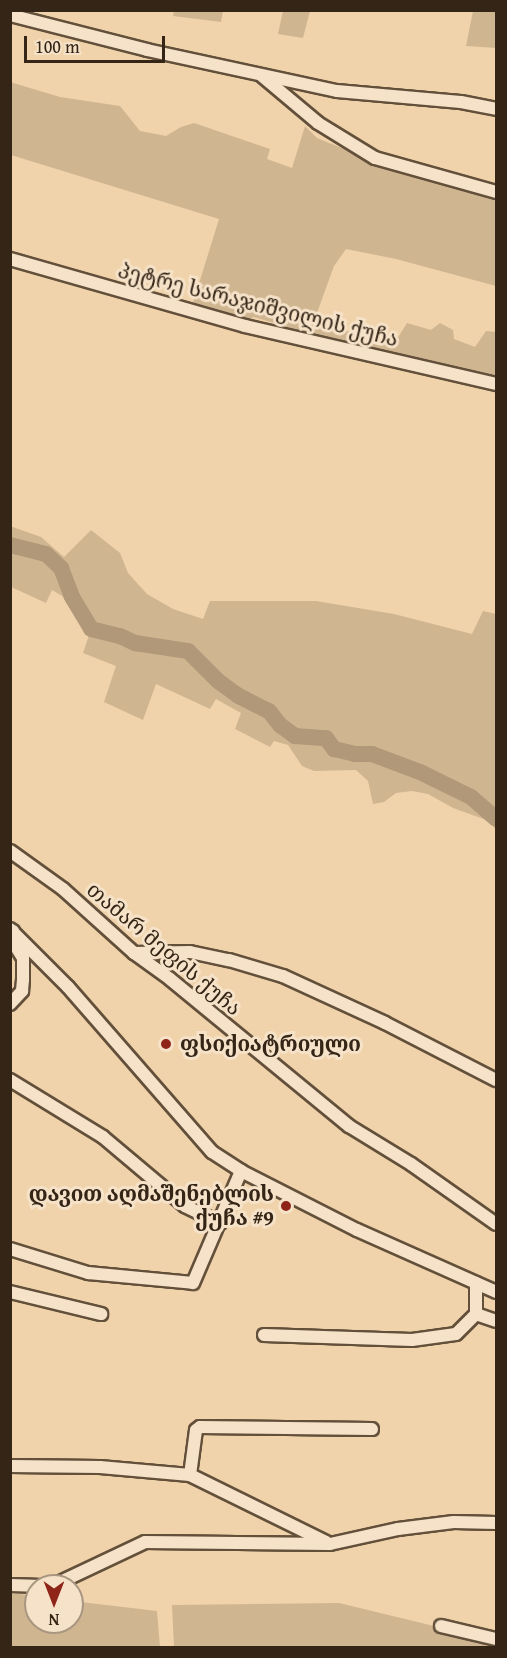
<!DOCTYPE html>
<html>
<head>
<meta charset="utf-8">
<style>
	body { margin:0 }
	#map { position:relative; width:507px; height:1658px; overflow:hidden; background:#f0d3aa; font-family:"Gentium Book Plus","Noto Serif Georgian",serif }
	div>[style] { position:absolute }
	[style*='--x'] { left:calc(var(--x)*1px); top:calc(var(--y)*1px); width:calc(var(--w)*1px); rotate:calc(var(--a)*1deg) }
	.green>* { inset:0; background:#d0b591 }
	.river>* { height:16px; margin:-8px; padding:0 8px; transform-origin:8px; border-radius:8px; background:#b09878 }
	.roads { filter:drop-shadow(2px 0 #63503b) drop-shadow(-2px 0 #63503b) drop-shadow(0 2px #63503b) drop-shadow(0 -2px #63503b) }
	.minor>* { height:12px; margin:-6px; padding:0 6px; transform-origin:6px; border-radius:6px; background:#f5e2c8 }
	.dots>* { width:16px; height:16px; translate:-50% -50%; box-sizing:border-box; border:3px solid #f5e2c8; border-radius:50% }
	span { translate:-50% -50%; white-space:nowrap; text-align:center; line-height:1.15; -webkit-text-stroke:6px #f5e2c8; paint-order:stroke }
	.street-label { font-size:21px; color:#342516 }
	.poi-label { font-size:21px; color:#342516; font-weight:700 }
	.left { translate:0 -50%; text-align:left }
	.right { translate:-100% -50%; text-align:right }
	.frame { position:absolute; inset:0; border:12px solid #342516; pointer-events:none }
	.north { position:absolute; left:24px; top:1574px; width:60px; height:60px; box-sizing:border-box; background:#f5e2c8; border:2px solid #a89681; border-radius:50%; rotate:180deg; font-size:16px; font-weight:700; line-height:24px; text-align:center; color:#342516 }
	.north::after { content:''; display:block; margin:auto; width:21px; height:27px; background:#8f2418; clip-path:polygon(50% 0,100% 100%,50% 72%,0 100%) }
	.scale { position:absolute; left:24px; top:36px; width:141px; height:27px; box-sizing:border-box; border:3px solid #342516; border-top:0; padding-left:8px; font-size:18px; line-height:21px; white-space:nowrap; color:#342516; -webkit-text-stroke:4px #f5e2c8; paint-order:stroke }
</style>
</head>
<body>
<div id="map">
	<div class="green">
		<div style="clip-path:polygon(174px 11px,174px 10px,223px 11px,221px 22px,173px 16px)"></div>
		<div style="clip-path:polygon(283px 11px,310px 11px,303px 38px,278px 34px)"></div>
		<div style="clip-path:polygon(473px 11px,496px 11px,496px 48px,466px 46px)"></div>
		<div style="clip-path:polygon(10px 82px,60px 97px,120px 106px,140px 131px,166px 136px,181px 127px,194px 123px,270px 149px,267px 159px,292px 168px,305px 126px,317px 138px,371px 160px,496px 197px,496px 286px,396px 259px,346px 249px,334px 266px,314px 321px,322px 327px,397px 339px,407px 323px,431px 330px,440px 323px,453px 330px,454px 339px,475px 347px,486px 331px,496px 332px,496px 376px,314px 335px,254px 317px,246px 320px,192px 306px,219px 219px,11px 155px)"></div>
		<div style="clip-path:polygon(10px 526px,41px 537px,64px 557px,91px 530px,120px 553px,128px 573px,147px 594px,173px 609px,203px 619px,210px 601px,316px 601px,394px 614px,472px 634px,483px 611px,496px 614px,496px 830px,489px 821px,453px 808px,428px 794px,412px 791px,396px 793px,384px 802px,373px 804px,368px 781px,356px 770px,314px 771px,302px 766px,288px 745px,274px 741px,270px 747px,235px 729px,241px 713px,216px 699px,210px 709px,156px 684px,143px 720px,104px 702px,116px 666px,83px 653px,89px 635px,62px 596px,52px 590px,46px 603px,11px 587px)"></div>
		<div style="clip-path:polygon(10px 1593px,36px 1596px,36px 1622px,72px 1622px,72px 1601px,157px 1611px,160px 1647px,11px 1647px)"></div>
		<div style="clip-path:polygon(339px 1603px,496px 1641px,496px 1647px,174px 1647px,172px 1605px)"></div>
	</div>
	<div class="river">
		<div style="--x:10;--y:545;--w:37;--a:14"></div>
		<div style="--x:46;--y:554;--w:21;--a:43"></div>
		<div style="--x:61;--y:568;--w:31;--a:69"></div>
		<div style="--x:72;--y:597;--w:37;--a:59"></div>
		<div style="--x:91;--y:629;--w:30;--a:14"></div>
		<div style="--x:120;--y:636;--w:17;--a:25"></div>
		<div style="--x:135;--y:643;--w:54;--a:8.6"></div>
		<div style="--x:188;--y:651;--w:42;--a:45"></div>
		<div style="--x:218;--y:681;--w:24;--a:36"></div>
		<div style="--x:237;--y:695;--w:36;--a:27"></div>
		<div style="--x:269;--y:711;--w:18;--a:52"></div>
		<div style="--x:280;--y:725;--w:19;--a:36"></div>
		<div style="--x:295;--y:736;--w:31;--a:4"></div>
		<div style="--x:326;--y:738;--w:14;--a:54"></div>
		<div style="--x:334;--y:749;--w:22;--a:13"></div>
		<div style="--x:355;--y:754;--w:17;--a:0"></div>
		<div style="--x:372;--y:754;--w:51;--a:20.6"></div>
		<div style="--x:420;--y:772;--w:57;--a:26.1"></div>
		<div style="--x:471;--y:797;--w:33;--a:41"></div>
	</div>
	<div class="roads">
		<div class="minor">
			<div style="--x:10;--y:15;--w:141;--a:14.3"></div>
			<div style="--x:147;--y:50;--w:194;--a:12.2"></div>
			<div style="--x:337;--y:91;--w:124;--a:5.1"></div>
			<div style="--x:461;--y:102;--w:36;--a:11"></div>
			<div style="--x:262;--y:76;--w:73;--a:40"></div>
			<div style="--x:318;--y:123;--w:67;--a:31.6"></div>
			<div style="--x:375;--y:158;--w:126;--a:15.7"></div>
			<div style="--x:10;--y:259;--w:244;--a:15.9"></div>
			<div style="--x:245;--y:326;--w:258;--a:13"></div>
			<div style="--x:10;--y:851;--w:65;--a:35.6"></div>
			<div style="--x:63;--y:889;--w:96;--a:42"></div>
			<div style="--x:134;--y:953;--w:44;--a:35.8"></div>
			<div style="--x:170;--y:979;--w:232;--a:39.4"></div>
			<div style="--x:349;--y:1126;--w:73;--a:31.5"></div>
			<div style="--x:411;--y:1164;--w:104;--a:35.2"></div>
			<div style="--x:10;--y:929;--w:82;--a:45"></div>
			<div style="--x:68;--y:987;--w:219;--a:48.9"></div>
			<div style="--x:212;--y:1152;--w:35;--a:33"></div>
			<div style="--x:241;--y:1171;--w:130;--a:27"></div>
			<div style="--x:357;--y:1230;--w:152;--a:24"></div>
			<div style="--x:134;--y:953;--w:56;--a:-1"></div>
			<div style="--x:190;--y:952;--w:40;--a:12"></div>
			<div style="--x:229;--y:960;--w:56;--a:16.5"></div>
			<div style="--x:283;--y:976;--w:112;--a:24.7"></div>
			<div style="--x:385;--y:1023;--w:125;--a:27.2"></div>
			<div style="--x:10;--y:1004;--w:18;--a:-47"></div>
			<div style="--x:22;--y:991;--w:11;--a:-85"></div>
			<div style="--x:23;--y:980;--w:22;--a:-90"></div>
			<div style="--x:23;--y:958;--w:15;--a:-122"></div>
			<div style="--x:15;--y:945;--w:14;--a:-98"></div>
			<div style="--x:10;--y:1080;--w:109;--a:31.5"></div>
			<div style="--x:103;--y:1137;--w:107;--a:40.1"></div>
			<div style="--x:185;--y:1206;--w:39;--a:26"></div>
			<div style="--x:10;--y:1249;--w:82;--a:17.1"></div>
			<div style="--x:88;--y:1273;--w:105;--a:5.4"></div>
			<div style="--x:193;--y:1283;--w:122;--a:-66.8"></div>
			<div style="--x:10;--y:1292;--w:94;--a:13.6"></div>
			<div style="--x:476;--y:1314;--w:21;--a:19"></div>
			<div style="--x:264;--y:1335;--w:148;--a:1.9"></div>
			<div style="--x:412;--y:1340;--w:44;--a:-7.8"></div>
			<div style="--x:456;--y:1334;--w:28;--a:-45"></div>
			<div style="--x:476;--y:1314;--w:31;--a:-90"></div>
			<div style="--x:10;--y:1466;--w:90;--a:0.6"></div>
			<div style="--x:100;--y:1467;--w:90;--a:5.1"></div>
			<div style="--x:190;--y:1475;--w:152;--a:26.2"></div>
			<div style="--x:190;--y:1475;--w:45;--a:-82.4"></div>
			<div style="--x:196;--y:1430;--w:5;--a:-37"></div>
			<div style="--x:200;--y:1427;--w:172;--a:0.7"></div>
			<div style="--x:10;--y:1585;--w:32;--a:2"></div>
			<div style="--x:52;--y:1586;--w:103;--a:-25.3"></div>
			<div style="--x:145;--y:1542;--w:185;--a:0.6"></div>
			<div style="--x:330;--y:1544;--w:70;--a:-12.4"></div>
			<div style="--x:398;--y:1529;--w:56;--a:-7.1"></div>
			<div style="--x:454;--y:1522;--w:42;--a:1.4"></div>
			<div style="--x:441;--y:1626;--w:57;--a:13.3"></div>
		</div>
	</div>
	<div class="dots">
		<div style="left:166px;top:1044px;background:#8f2418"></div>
		<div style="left:286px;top:1206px;background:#8f2418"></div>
	</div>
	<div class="street-label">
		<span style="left:258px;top:305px;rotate:14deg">პეტრე სარაჯიშვილის ქუჩა</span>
		<span style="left:164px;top:949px;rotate:40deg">თამარ მეფის ქუჩა</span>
	</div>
	<div class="poi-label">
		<span class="left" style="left:180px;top:1044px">ფსიქიატრიული</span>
		<span class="right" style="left:274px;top:1206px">დავით აღმაშენებლის<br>ქუჩა #9</span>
	</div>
	<div class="frame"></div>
	<div class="north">N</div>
	<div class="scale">100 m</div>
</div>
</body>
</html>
